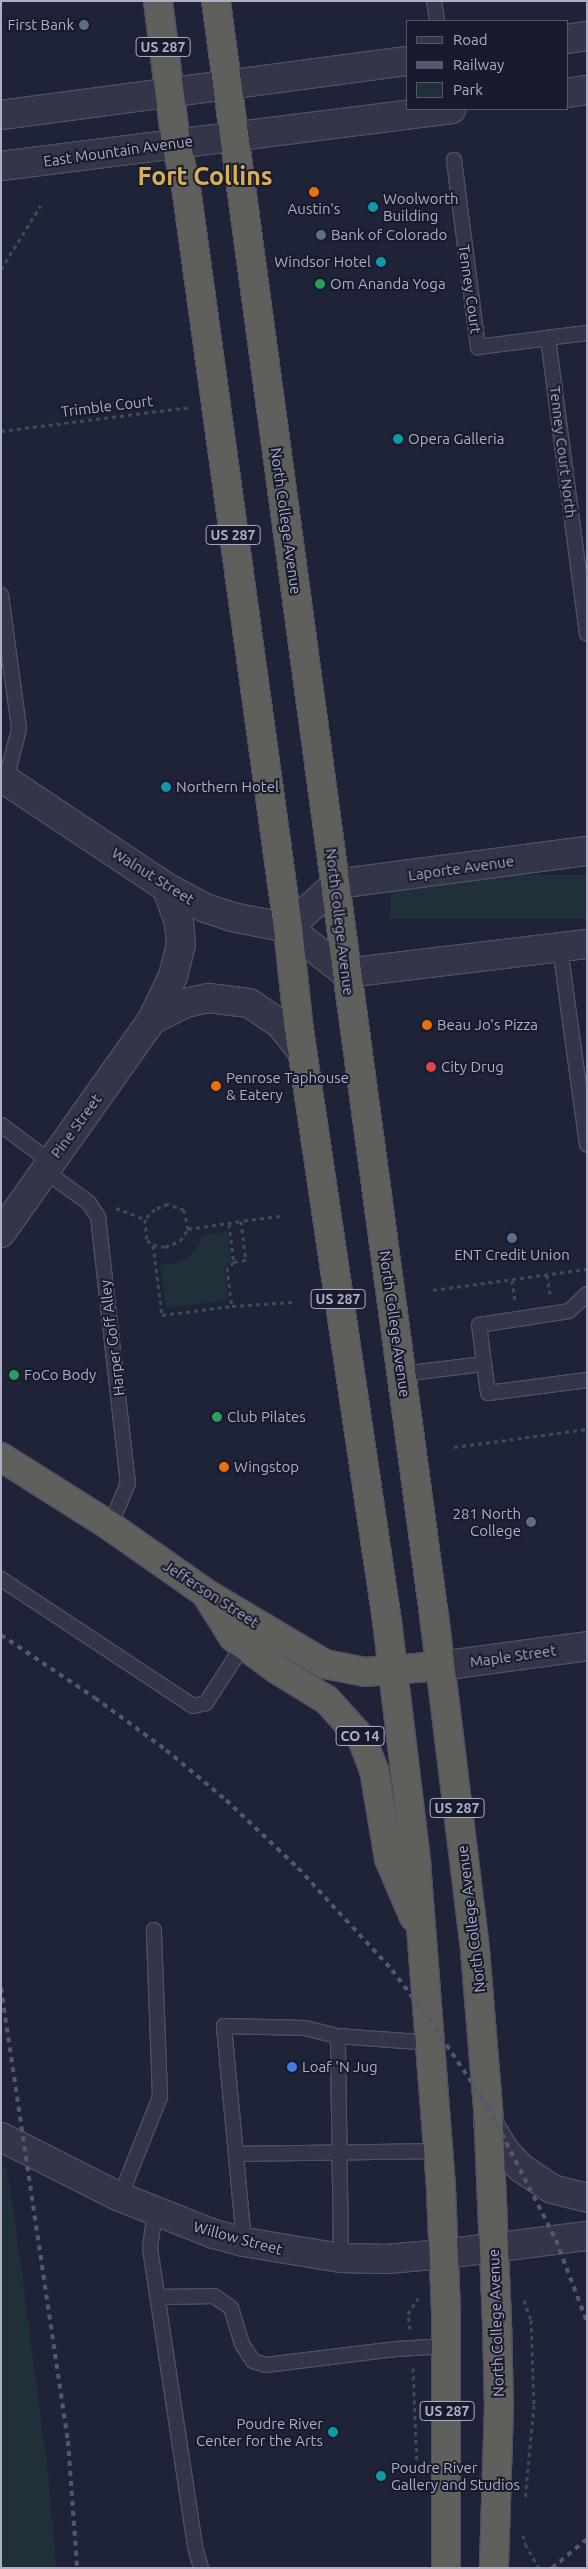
<!DOCTYPE html>
<html>
<head>
<meta charset="utf-8">
<style>
	body { margin:0 }
	#map { position:relative; width:588px; height:2569px; overflow:hidden; background:#1e2338; font-family:Ubuntu,sans-serif }
	div>[style] { position:absolute }
	[style*='--x'] { left:calc(var(--x)*1px); top:calc(var(--y)*1px); width:calc(var(--w)*1px); rotate:calc(var(--a)*1deg) }
	.green>* { inset:0; background:#203039; transform-origin:0 0 }
	.path>* { height:3px; margin-top:-1.5px; transform-origin:0; background:repeating-linear-gradient(90deg,#3b4c54 0 4px,transparent 0 8px) }
	.roads { filter:drop-shadow(1px 0 #4c5063) drop-shadow(-1px 0 #4c5063) drop-shadow(0 1px #4c5063) drop-shadow(0 -1px #4c5063) }
	.service>* { height:14px; margin:-7px; padding:0 7px; transform-origin:7px; border-radius:7px; background:#323648 }
	.minor>* { height:28px; margin:-14px; padding:0 14px; transform-origin:14px; border-radius:14px; background:#323648 }
	.tertiary>* { height:28px; margin:-14px; padding:0 14px; transform-origin:14px; border-radius:14px; background:#323648 }
	.trunk>* { height:28px; margin:-14px; padding:0 14px; transform-origin:14px; border-radius:14px; background:#5f5f5c }
	.rail>* { height:4px; margin-top:-2px; transform-origin:0; background:repeating-linear-gradient(90deg,#535870 0 5px,transparent 0 10px) }
	.dots>* { width:14px; height:14px; translate:-50% -50%; box-sizing:border-box; border:2px solid #181b2d; border-radius:50% }
	span { translate:-50% -50%; white-space:nowrap; text-align:center; line-height:1.15; -webkit-text-stroke:4px #181b2d; paint-order:stroke }
	.shield-label span { padding:1px 4px; background:#181b2d; border:1px solid; border-radius:4px; -webkit-text-stroke-width:0 }
	.shield-label { font-size:14px; color:#acafc5; font-weight:700 }
	.poi-label { font-size:15px; color:#acafc5 }
	.right { translate:-100% -50%; text-align:right }
	.left { translate:0 -50%; text-align:left }
	.street-label { font-size:15px; color:#acafc5 }
	.town-label { font-size:25px; color:#daae52; font-weight:700 }
	.frame { position:absolute; inset:0; border:2px solid #acafc5; pointer-events:none }
	.legend { position:absolute; left:406px; top:20px; width:162px; height:90px; box-sizing:border-box; background:#181b2d; border:1px solid #53566a; margin:0; padding:6px 9px; list-style:none; font-size:15px; color:#acafc5 }
	.legend li { display:flex; align-items:center; gap:10px; height:25px }
	.legend b { width:25px; border:1px solid #53566a }
</style>
</head>
<body>
<div id="map">
	<div class="green">
		<div style="left:587px;top:875px;width:44px;height:197px;rotate:90deg"></div>
		<div style="clip-path:polygon(227px 1232px,231px 1262px,224px 1268px,228px 1300px,166px 1308px,160px 1264px,174px 1264px,188px 1258px,198px 1246px,203px 1235px)"></div>
		<div style="clip-path:polygon(1px 2165px,6px 2168px,14px 2212px,49px 2481px,56px 2568px,1px 2568px)"></div>
	</div>
	<div class="path">
		<div style="--x:1;--y:269;--w:75;--a:-58"></div>
		<div style="--x:1;--y:431;--w:191;--a:-7.2"></div>
		<div style="--x:116;--y:1208;--w:31;--a:21"></div>
		<div style="--x:280;--y:1216;--w:39;--a:173"></div>
		<div style="--x:241;--y:1221;--w:39;--a:83"></div>
		<div style="--x:246;--y:1260;--w:12;--a:171"></div>
		<div style="--x:234;--y:1262;--w:9;--a:139"></div>
		<div style="--x:227;--y:1268;--w:38;--a:83"></div>
		<div style="--x:232;--y:1306;--w:61;--a:-3.8"></div>
		<div style="--x:229;--y:1224;--w:38;--a:83"></div>
		<div style="--x:188;--y:1229;--w:19;--a:-102"></div>
		<div style="--x:184;--y:1210;--w:17;--a:-159"></div>
		<div style="--x:168;--y:1204;--w:14;--a:159"></div>
		<div style="--x:155;--y:1209;--w:14;--a:135"></div>
		<div style="--x:145;--y:1219;--w:21;--a:85"></div>
		<div style="--x:147;--y:1240;--w:8;--a:40"></div>
		<div style="--x:153;--y:1245;--w:12;--a:9"></div>
		<div style="--x:165;--y:1247;--w:16;--a:-22"></div>
		<div style="--x:180;--y:1241;--w:14;--a:-56"></div>
		<div style="--x:188;--y:1229;--w:54;--a:-8.6"></div>
		<div style="--x:153;--y:1245;--w:71;--a:82.7"></div>
		<div style="--x:162;--y:1315;--w:71;--a:-7.3"></div>
		<div style="--x:547;--y:1275;--w:19;--a:81"></div>
		<div style="--x:512;--y:1280;--w:21;--a:82"></div>
		<div style="--x:433;--y:1290;--w:155;--a:-7.8"></div>
		<div style="--x:454;--y:1447;--w:134;--a:-7.7"></div>
		<div style="--x:524;--y:2300;--w:21;--a:71"></div>
		<div style="--x:531;--y:2320;--w:85;--a:88"></div>
		<div style="--x:534;--y:2405;--w:96;--a:95.4"></div>
		<div style="--x:410;--y:2329;--w:15;--a:-98"></div>
		<div style="--x:408;--y:2314;--w:19;--a:-58"></div>
		<div style="--x:413;--y:2368;--w:101;--a:87.7"></div>
		<div style="--x:523;--y:2535;--w:9;--a:77"></div>
		<div style="--x:525;--y:2544;--w:28;--a:60"></div>
	</div>
	<div class="roads">
		<div class="service">
			<div style="--x:434;--y:1;--w:20;--a:81"></div>
			<div style="--x:454;--y:160;--w:189;--a:82.7"></div>
			<div style="--x:478;--y:347;--w:71;--a:-7.3"></div>
			<div style="--x:587;--y:333;--w:39;--a:173"></div>
			<div style="--x:548;--y:338;--w:298;--a:82.5"></div>
			<div style="--x:1;--y:595;--w:135;--a:82.3"></div>
			<div style="--x:19;--y:729;--w:53;--a:104.3"></div>
			<div style="--x:560;--y:948;--w:198;--a:82.2"></div>
			<div style="--x:1;--y:1125;--w:62;--a:36.5"></div>
			<div style="--x:45;--y:1171;--w:54;--a:36"></div>
			<div style="--x:89;--y:1203;--w:17;--a:57"></div>
			<div style="--x:98;--y:1217;--w:268;--a:83.6"></div>
			<div style="--x:128;--y:1483;--w:47;--a:112.7"></div>
			<div style="--x:484;--y:1364;--w:39;--a:-97"></div>
			<div style="--x:479;--y:1325;--w:91;--a:-8.8"></div>
			<div style="--x:569;--y:1311;--w:25;--a:-43"></div>
			<div style="--x:402;--y:1374;--w:83;--a:-7"></div>
			<div style="--x:484;--y:1364;--w:29;--a:82"></div>
			<div style="--x:488;--y:1393;--w:100;--a:-7.5"></div>
			<div style="--x:1;--y:1579;--w:230;--a:33.5"></div>
			<div style="--x:193;--y:1706;--w:13;--a:-13"></div>
			<div style="--x:206;--y:1703;--w:74;--a:-57.2"></div>
			<div style="--x:236;--y:2154;--w:203;--a:-0.8"></div>
			<div style="--x:120;--y:2197;--w:108;--a:-68.2"></div>
			<div style="--x:160;--y:2097;--w:167;--a:-92.1"></div>
			<div style="--x:155;--y:2212;--w:36;--a:98"></div>
			<div style="--x:150;--y:2248;--w:302;--a:81.4"></div>
			<div style="--x:195;--y:2547;--w:22;--a:74"></div>
			<div style="--x:244;--y:2242;--w:217;--a:-95.3"></div>
			<div style="--x:224;--y:2026;--w:81;--a:1.4"></div>
			<div style="--x:305;--y:2028;--w:34;--a:14"></div>
			<div style="--x:341;--y:2258;--w:222;--a:-90.8"></div>
			<div style="--x:338;--y:2036;--w:94;--a:4.3"></div>
			<div style="--x:160;--y:2297;--w:54;--a:-1.1"></div>
			<div style="--x:214;--y:2296;--w:21;--a:35"></div>
			<div style="--x:231;--y:2308;--w:38;--a:73"></div>
			<div style="--x:242;--y:2344;--w:20;--a:57"></div>
			<div style="--x:253;--y:2361;--w:14;--a:17"></div>
			<div style="--x:266;--y:2365;--w:132;--a:-7"></div>
			<div style="--x:397;--y:2349;--w:49;--a:-3.5"></div>
		</div>
		<div class="minor">
			<div style="--x:1;--y:777;--w:198;--a:33.7"></div>
			<div style="--x:166;--y:887;--w:44;--a:28.3"></div>
			<div style="--x:205;--y:908;--w:28;--a:18"></div>
			<div style="--x:232;--y:917;--w:57;--a:11.1"></div>
			<div style="--x:288;--y:928;--w:73;--a:37.8"></div>
			<div style="--x:288;--y:928;--w:65;--a:-42.5"></div>
			<div style="--x:152;--y:1020;--w:38;--a:-27"></div>
			<div style="--x:186;--y:1003;--w:23;--a:-13"></div>
			<div style="--x:208;--y:998;--w:41;--a:7"></div>
			<div style="--x:249;--y:1003;--w:37;--a:34"></div>
			<div style="--x:280;--y:1024;--w:35;--a:51"></div>
			<div style="--x:1;--y:1233;--w:261;--a:-54.7"></div>
			<div style="--x:152;--y:1020;--w:49;--a:-64.5"></div>
			<div style="--x:173;--y:976;--w:32;--a:-76"></div>
			<div style="--x:181;--y:945;--w:23;--a:-95"></div>
			<div style="--x:179;--y:922;--w:37;--a:-110"></div>
			<div style="--x:440;--y:1666;--w:148;--a:-7.7"></div>
			<div style="--x:1;--y:2137;--w:133;--a:26.8"></div>
			<div style="--x:120;--y:2197;--w:101;--a:21.5"></div>
			<div style="--x:214;--y:2234;--w:31;--a:15"></div>
			<div style="--x:244;--y:2242;--w:98;--a:9.4"></div>
			<div style="--x:341;--y:2258;--w:46;--a:1.2"></div>
			<div style="--x:387;--y:2259;--w:57;--a:-5"></div>
		</div>
		<div class="tertiary">
			<div style="--x:567;--y:39;--w:20;--a:-9"></div>
			<div style="--x:567;--y:93;--w:20;--a:-9"></div>
			<div style="--x:1;--y:115;--w:410;--a:-7.6"></div>
			<div style="--x:1;--y:166;--w:454;--a:-7.2"></div>
			<div style="--x:336;--y:884;--w:253;--a:-7.5"></div>
			<div style="--x:346;--y:973;--w:243;--a:-6.9"></div>
			<div style="--x:488;--y:2123;--w:33;--a:59"></div>
			<div style="--x:505;--y:2151;--w:23;--a:47"></div>
			<div style="--x:521;--y:2168;--w:37;--a:34"></div>
			<div style="--x:552;--y:2189;--w:36;--a:14"></div>
			<div style="--x:444;--y:2254;--w:144;--a:-7.2"></div>
		</div>
		<div class="trunk">
			<div style="--x:158;--y:1;--w:143;--a:82.8"></div>
			<div style="--x:176;--y:143;--w:45;--a:77.2"></div>
			<div style="--x:186;--y:187;--w:748;--a:82.16"></div>
			<div style="--x:288;--y:928;--w:95;--a:83.9"></div>
			<div style="--x:298;--y:1022;--w:606;--a:81.55"></div>
			<div style="--x:387;--y:1621;--w:243;--a:83.1"></div>
			<div style="--x:416;--y:1862;--w:327;--a:85.6"></div>
			<div style="--x:441;--y:2188;--w:125;--a:87.7"></div>
			<div style="--x:446;--y:2313;--w:255;--a:90"></div>
			<div style="--x:216;--y:1;--w:1629;--a:82.31"></div>
			<div style="--x:434;--y:1615;--w:337;--a:83"></div>
			<div style="--x:475;--y:1950;--w:158;--a:85.3"></div>
			<div style="--x:488;--y:2107;--w:214;--a:87.6"></div>
			<div style="--x:497;--y:2321;--w:85;--a:88.7"></div>
			<div style="--x:499;--y:2406;--w:162;--a:91.8"></div>
			<div style="--x:1;--y:1457;--w:129;--a:32.3"></div>
			<div style="--x:110;--y:1526;--w:118;--a:35"></div>
			<div style="--x:207;--y:1594;--w:137;--a:30.7"></div>
			<div style="--x:325;--y:1664;--w:41;--a:11.3"></div>
			<div style="--x:365;--y:1672;--w:75;--a:-4.6"></div>
			<div style="--x:208;--y:1597;--w:47;--a:58"></div>
			<div style="--x:233;--y:1637;--w:56;--a:36.3"></div>
			<div style="--x:278;--y:1670;--w:57;--a:31.5"></div>
			<div style="--x:327;--y:1700;--w:52;--a:48.1"></div>
			<div style="--x:362;--y:1739;--w:33;--a:69"></div>
			<div style="--x:374;--y:1770;--w:90;--a:80.4"></div>
			<div style="--x:389;--y:1859;--w:63;--a:66.7"></div>
		</div>
	</div>
	<div class="rail">
		<div style="--x:1;--y:1635;--w:113;--a:33.8"></div>
		<div style="--x:95;--y:1698;--w:88;--a:36.2"></div>
		<div style="--x:166;--y:1750;--w:78;--a:39.8"></div>
		<div style="--x:226;--y:1800;--w:99;--a:43.4"></div>
		<div style="--x:298;--y:1868;--w:139;--a:47.3"></div>
		<div style="--x:392;--y:1970;--w:63;--a:52.8"></div>
		<div style="--x:430;--y:2020;--w:105;--a:56.3"></div>
		<div style="--x:488;--y:2107;--w:149;--a:62.9"></div>
		<div style="--x:556;--y:2240;--w:88;--a:69.3"></div>
		<div style="--x:1;--y:1988;--w:458;--a:81.6"></div>
		<div style="--x:68;--y:2441;--w:127;--a:85.9"></div>
		<div style="--x:552;--y:2568;--w:45;--a:-39.6"></div>
	</div>
	<div class="dots">
		<div style="left:84px;top:25px;background:#5c6f8a"></div>
		<div style="left:314px;top:192px;background:#e8710a"></div>
		<div style="left:373px;top:207px;background:#0f9aa8"></div>
		<div style="left:321px;top:235px;background:#5c6f8a"></div>
		<div style="left:381px;top:262px;background:#0f9aa8"></div>
		<div style="left:320px;top:284px;background:#2e9e5b"></div>
		<div style="left:398px;top:439px;background:#0f9aa8"></div>
		<div style="left:166px;top:787px;background:#0f9aa8"></div>
		<div style="left:427px;top:1025px;background:#e8710a"></div>
		<div style="left:431px;top:1067px;background:#e0444e"></div>
		<div style="left:216px;top:1086px;background:#e8710a"></div>
		<div style="left:512px;top:1238px;background:#5c6f8a"></div>
		<div style="left:14px;top:1375px;background:#2e9e5b"></div>
		<div style="left:217px;top:1417px;background:#2e9e5b"></div>
		<div style="left:224px;top:1467px;background:#e8710a"></div>
		<div style="left:531px;top:1522px;background:#5c6f8a"></div>
		<div style="left:292px;top:2067px;background:#3f7fe0"></div>
		<div style="left:333px;top:2432px;background:#0f9aa8"></div>
		<div style="left:381px;top:2476px;background:#0f9aa8"></div>
	</div>
	<div class="shield-label">
		<span style="left:163px;top:47px">US 287</span>
		<span style="left:233px;top:535px">US 287</span>
		<span style="left:338px;top:1299px">US 287</span>
		<span style="left:360px;top:1736px">CO 14</span>
		<span style="left:457px;top:1808px">US 287</span>
		<span style="left:447px;top:2411px">US 287</span>
	</div>
	<div class="poi-label">
		<span class="right" style="left:74px;top:25px">First Bank</span>
		<span class="left" style="left:383px;top:207px">Woolworth<br>Building</span>
		<span style="left:314px;top:209px">Austin's</span>
		<span class="left" style="left:331px;top:235px">Bank of Colorado</span>
		<span class="right" style="left:371px;top:262px">Windsor Hotel</span>
		<span class="left" style="left:330px;top:284px">Om Ananda Yoga</span>
		<span class="left" style="left:408px;top:439px">Opera Galleria</span>
		<span class="left" style="left:176px;top:787px">Northern Hotel</span>
		<span class="left" style="left:437px;top:1025px">Beau Jo's Pizza</span>
		<span class="left" style="left:441px;top:1067px">City Drug</span>
		<span class="left" style="left:226px;top:1086px">Penrose Taphouse<br>&amp; Eatery</span>
		<span style="left:512px;top:1255px">ENT Credit Union</span>
		<span class="left" style="left:24px;top:1375px">FoCo Body</span>
		<span class="left" style="left:227px;top:1417px">Club Pilates</span>
		<span class="left" style="left:234px;top:1467px">Wingstop</span>
		<span class="right" style="left:521px;top:1522px">281 North<br>College</span>
		<span class="left" style="left:302px;top:2067px">Loaf 'N Jug</span>
		<span class="right" style="left:323px;top:2432px">Poudre River<br>Center for the Arts</span>
		<span class="left" style="left:391px;top:2476px">Poudre River<br>Gallery and Studios</span>
	</div>
	<div class="street-label">
		<span style="left:118px;top:151px;rotate:-8deg">East Mountain Avenue</span>
		<span style="left:470px;top:289px;rotate:82deg">Tenney Court</span>
		<span style="left:107px;top:406px;rotate:-7deg">Trimble Court</span>
		<span style="left:563px;top:452px;rotate:83deg">Tenney Court North</span>
		<span style="left:286px;top:521px;rotate:82deg">North College Avenue</span>
		<span style="left:461px;top:868px;rotate:-8deg">Laporte Avenue</span>
		<span style="left:153px;top:876px;rotate:32deg">Walnut Street</span>
		<span style="left:340px;top:922px;rotate:83deg">North College Avenue</span>
		<span style="left:76px;top:1126px;rotate:-54deg">Pine Street</span>
		<span style="left:395px;top:1324px;rotate:82deg">North College Avenue</span>
		<span style="left:112px;top:1338px;rotate:-97deg">Harper Goff Alley</span>
		<span style="left:211px;top:1594px;rotate:33deg">Jefferson Street</span>
		<span style="left:513px;top:1656px;rotate:-8deg">Maple Street</span>
		<span style="left:471px;top:1919px;rotate:-97deg">North College Avenue</span>
		<span style="left:238px;top:2238px;rotate:15deg">Willow Street</span>
		<span style="left:496px;top:2323px;rotate:-92deg">North College Avenue</span>
	</div>
	<div class="town-label">
		<span style="left:205px;top:176px">Fort Collins</span>
	</div>
	<div class="frame"></div>
	<ul class="legend">
	<li><b style="height:6px;background:#323648"></b>Road</li>
	<li><b style="height:6px;background:#535870"></b>Railway</li>
	<li><b style="height:14px;background:#203039"></b>Park</li>
	</ul>
</div>
</body>
</html>
